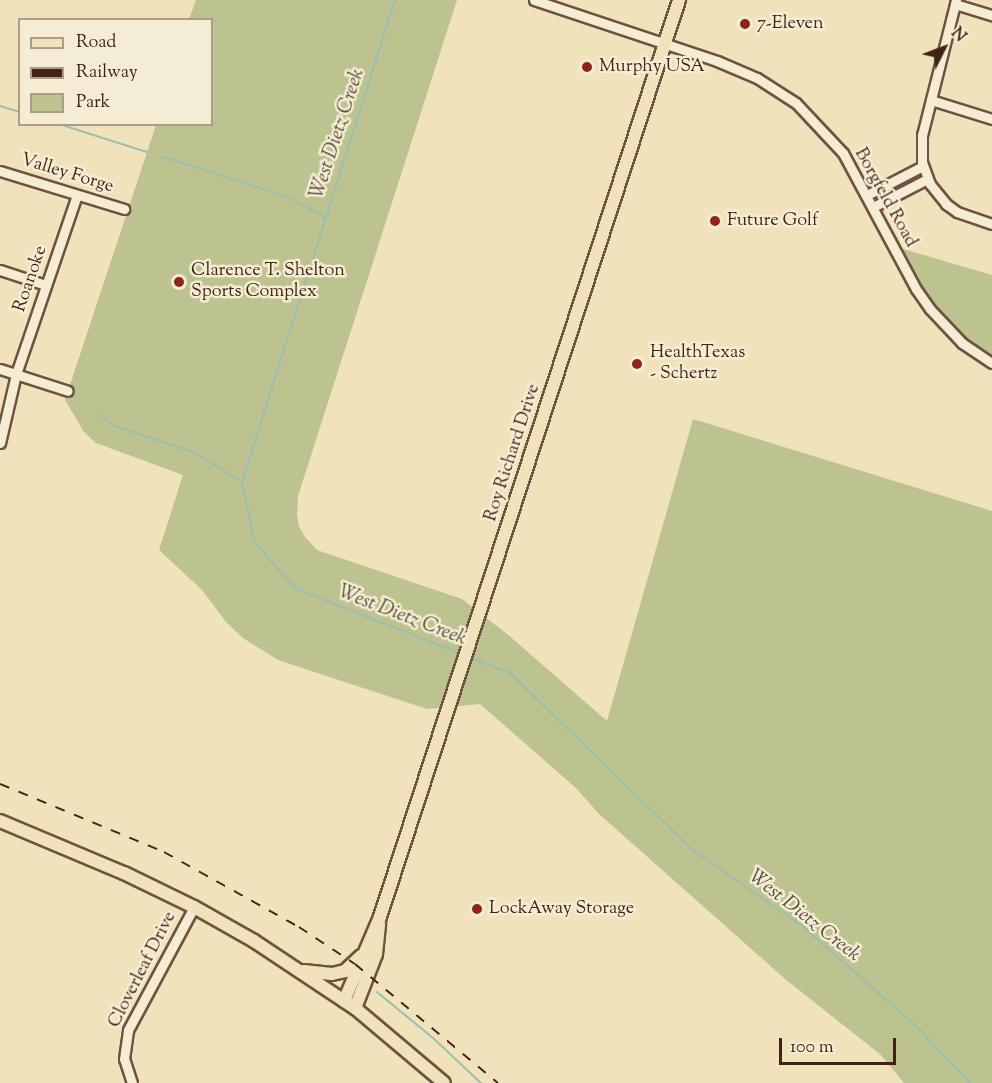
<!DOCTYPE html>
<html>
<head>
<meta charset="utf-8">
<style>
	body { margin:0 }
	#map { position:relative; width:992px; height:1083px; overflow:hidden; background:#f0e3bc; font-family:"Sorts Mill Goudy",serif }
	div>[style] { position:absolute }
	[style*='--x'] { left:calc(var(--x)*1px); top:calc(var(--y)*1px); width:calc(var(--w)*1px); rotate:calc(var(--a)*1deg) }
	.green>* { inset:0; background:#bdc38e }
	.stream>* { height:2px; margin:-1px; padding:0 1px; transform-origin:1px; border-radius:1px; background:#9abeb2 }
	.roads { filter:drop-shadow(2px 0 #6e5340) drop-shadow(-2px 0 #6e5340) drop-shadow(0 2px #6e5340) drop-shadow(0 -2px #6e5340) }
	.minor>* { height:9px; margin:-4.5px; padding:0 4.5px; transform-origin:4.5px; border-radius:4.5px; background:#f5edd3 }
	.major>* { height:12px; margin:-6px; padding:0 6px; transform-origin:6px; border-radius:6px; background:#f0e3bc }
	.rail>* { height:2px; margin-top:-1px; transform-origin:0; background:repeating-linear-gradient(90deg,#432317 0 10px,transparent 0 20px) }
	.dots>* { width:16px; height:16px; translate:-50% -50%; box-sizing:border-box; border:3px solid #f5edd3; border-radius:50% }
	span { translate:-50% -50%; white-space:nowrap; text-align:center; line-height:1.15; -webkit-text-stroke:5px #f5edd3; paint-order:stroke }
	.poi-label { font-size:18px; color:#432317 }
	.left { translate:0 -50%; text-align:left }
	.street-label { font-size:18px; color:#432317 }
	.water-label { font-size:20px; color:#594a3e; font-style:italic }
	.legend { position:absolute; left:18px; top:18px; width:195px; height:108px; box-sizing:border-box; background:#f5edd3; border:2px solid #ae9c88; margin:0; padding:8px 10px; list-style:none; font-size:18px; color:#432317 }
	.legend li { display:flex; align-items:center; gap:12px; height:30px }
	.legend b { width:30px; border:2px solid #ae9c88 }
	.north { position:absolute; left:914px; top:18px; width:60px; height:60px; -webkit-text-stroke:4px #f5edd3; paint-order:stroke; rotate:48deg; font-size:16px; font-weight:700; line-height:24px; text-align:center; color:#432317 }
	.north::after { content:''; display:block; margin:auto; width:21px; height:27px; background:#432317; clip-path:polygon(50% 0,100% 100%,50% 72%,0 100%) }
	.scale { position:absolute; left:779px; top:1038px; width:117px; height:27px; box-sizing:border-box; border:3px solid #432317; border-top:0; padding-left:8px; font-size:18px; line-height:21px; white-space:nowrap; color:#432317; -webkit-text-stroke:4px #f5edd3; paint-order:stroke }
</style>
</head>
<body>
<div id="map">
	<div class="green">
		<div style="clip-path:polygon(196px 0,457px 0,298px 496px,297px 515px,299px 526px,305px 537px,317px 550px,462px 599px,507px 634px,607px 721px,693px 419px,992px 511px,992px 1083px,904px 1083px,881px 1055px,785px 979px,599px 814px,577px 789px,480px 704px,427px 709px,278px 660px,243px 638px,227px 623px,202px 590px,159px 550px,183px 475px,96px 443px,84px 432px,65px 400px,156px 125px,212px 124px,212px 20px,189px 19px)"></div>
		<div style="clip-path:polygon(893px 246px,992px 275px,992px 363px,949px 331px)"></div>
	</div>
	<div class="stream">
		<div style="--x:395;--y:0;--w:506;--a:107.61"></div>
		<div style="--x:242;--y:482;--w:62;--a:78"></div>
		<div style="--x:255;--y:543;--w:62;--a:48.3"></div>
		<div style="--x:296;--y:589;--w:178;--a:21.4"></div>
		<div style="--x:0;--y:106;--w:21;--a:17"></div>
		<div style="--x:59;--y:124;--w:92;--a:17.7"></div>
		<div style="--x:164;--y:157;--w:133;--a:18"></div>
		<div style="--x:290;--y:198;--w:41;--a:29.1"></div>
		<div style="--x:101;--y:415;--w:15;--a:42"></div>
		<div style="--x:112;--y:425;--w:85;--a:18.4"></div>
		<div style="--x:193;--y:452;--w:57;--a:31.5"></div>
		<div style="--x:471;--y:658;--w:42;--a:21"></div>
		<div style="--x:510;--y:673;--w:256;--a:44.1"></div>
		<div style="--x:694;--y:851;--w:130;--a:34.7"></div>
		<div style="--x:801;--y:925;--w:153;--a:41.3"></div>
		<div style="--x:916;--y:1026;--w:79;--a:46.5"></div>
		<div style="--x:377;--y:992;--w:72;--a:39.4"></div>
		<div style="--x:433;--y:1038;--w:66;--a:43.2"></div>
	</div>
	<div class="roads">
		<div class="minor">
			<div style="--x:534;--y:0;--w:193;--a:18.4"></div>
			<div style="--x:717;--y:61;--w:43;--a:23"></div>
			<div style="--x:757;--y:78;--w:46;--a:32.7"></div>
			<div style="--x:796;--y:103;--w:69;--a:46.8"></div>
			<div style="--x:843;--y:153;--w:154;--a:61.8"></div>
			<div style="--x:916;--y:289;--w:24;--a:55"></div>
			<div style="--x:930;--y:309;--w:47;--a:46.7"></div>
			<div style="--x:962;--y:343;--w:36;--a:34"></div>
			<div style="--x:956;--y:0;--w:139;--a:104.1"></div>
			<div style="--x:922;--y:135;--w:27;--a:90"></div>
			<div style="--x:922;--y:162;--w:23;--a:70"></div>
			<div style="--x:930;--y:184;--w:26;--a:51"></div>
			<div style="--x:946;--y:204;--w:14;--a:36"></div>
			<div style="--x:957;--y:212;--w:37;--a:19"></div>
			<div style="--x:955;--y:4;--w:39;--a:17"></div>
			<div style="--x:931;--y:100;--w:64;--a:17.3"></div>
			<div style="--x:0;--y:171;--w:130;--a:17"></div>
			<div style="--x:867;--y:195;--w:63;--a:-27.4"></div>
			<div style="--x:873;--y:207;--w:61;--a:-27.4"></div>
			<div style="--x:0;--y:270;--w:48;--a:18.1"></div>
			<div style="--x:0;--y:369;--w:71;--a:17.9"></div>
			<div style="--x:0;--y:443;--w:71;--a:-76.9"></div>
			<div style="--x:16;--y:374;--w:189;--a:-71.2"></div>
			<div style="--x:132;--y:1083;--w:25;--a:-108"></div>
			<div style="--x:124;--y:1059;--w:29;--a:-82"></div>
			<div style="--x:128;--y:1030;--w:140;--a:-61.8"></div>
		</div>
		<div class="major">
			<div style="--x:0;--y:821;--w:134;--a:22.8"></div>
			<div style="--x:124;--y:873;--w:78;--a:25.9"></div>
			<div style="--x:194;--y:907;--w:69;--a:29.5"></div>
			<div style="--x:254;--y:941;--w:121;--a:33.6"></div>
			<div style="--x:355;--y:1008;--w:116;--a:40.1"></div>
			<div style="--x:304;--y:971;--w:28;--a:6"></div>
			<div style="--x:332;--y:974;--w:13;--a:-13"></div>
			<div style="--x:345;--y:971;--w:22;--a:-43"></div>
			<div style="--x:344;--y:1001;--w:91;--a:-66.8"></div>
			<div style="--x:380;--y:917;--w:965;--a:-71.94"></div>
			<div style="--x:355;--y:1008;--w:58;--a:-68.7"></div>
			<div style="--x:376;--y:954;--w:30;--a:-84"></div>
		</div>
	</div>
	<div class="rail">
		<div style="--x:0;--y:784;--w:178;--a:22.5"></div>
		<div style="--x:164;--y:852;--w:154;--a:29.1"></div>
		<div style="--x:299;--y:927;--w:67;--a:33.5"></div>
		<div style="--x:355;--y:964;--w:186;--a:39.8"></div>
	</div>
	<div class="dots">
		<div style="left:745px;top:24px;background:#8f2418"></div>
		<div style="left:587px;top:67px;background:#8f2418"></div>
		<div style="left:715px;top:221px;background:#8f2418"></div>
		<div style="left:179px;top:282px;background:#8f2418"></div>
		<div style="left:637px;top:364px;background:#8f2418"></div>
		<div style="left:477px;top:909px;background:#8f2418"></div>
	</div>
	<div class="poi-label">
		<span class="left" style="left:757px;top:24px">7-Eleven</span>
		<span class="left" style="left:599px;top:67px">Murphy USA</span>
		<span class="left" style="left:727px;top:221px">Future Golf</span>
		<span class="left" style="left:191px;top:282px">Clarence T. Shelton<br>Sports Complex</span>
		<span class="left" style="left:650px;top:364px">HealthTexas<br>- Schertz</span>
		<span class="left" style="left:489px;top:909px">LockAway Storage</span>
	</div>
	<div class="street-label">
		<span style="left:67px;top:174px;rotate:17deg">Valley Forge</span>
		<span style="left:885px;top:198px;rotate:61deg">Borgfeld Road</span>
		<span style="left:31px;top:279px;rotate:-71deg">Roanoke</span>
		<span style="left:513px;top:453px;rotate:-72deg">Roy Richard Drive</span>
		<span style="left:143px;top:970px;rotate:-63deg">Cloverleaf Drive</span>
	</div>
	<div class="water-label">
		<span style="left:338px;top:134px;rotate:-72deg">West Dietz Creek</span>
		<span style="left:402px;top:616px;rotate:21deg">West Dietz Creek</span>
		<span style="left:804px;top:916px;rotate:38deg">West Dietz Creek</span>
	</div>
	<ul class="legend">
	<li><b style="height:8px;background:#f0e3bc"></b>Road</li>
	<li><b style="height:8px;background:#432317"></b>Railway</li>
	<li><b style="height:16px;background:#bdc38e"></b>Park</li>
	</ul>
	<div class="north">N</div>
	<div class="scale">100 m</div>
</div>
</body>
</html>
